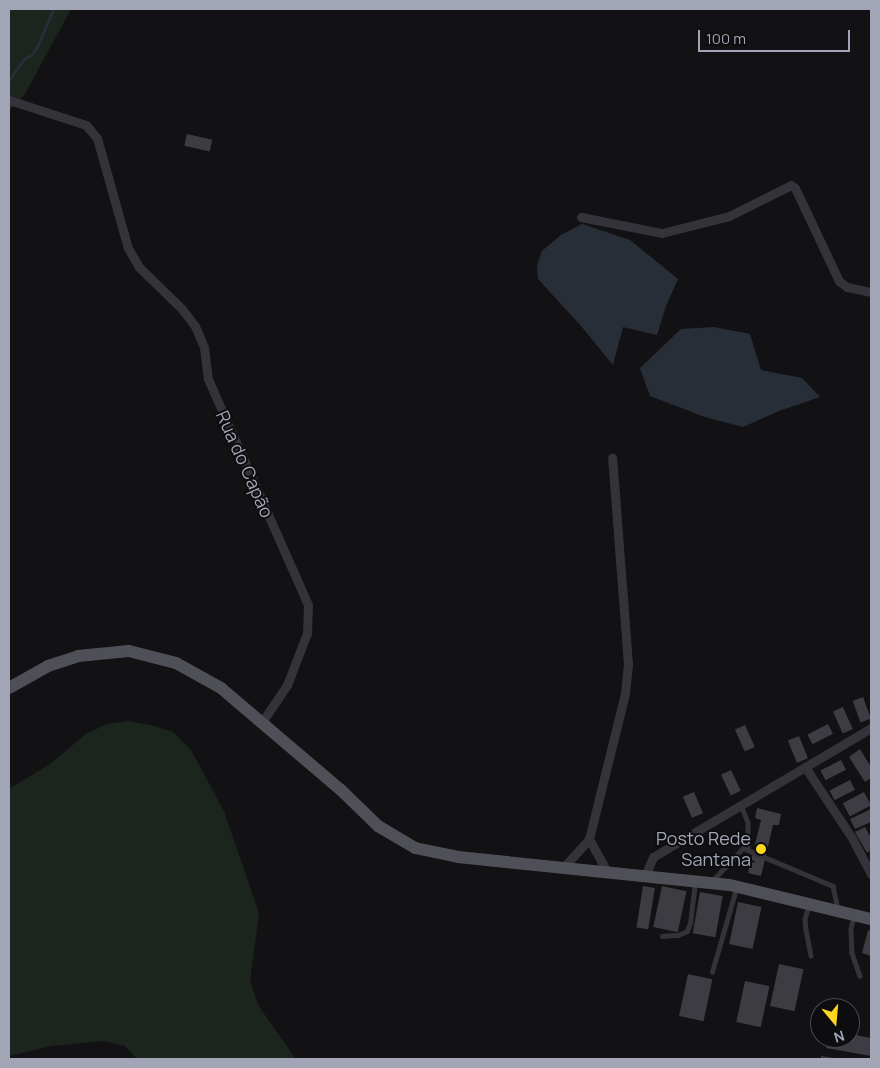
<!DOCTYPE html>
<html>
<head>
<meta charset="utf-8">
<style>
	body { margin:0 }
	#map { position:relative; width:880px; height:1068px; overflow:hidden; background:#121214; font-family:Manrope,sans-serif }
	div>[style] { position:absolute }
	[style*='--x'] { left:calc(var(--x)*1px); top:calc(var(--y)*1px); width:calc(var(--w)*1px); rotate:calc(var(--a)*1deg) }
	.green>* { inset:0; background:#1c241e }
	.water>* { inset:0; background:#282e38 }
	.stream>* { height:3px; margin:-1.5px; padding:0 1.5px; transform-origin:1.5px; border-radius:1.5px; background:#282e38 }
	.building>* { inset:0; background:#3c3c42; transform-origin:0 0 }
	.service>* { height:4.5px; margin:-2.25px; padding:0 2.25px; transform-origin:2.25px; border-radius:2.25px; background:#333339 }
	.minor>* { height:9px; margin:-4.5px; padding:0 4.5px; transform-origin:4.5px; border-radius:4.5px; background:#333339 }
	.primary>* { height:12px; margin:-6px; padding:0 6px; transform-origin:6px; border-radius:6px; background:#4f4f58 }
	.dots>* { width:14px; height:14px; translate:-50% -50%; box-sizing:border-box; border:2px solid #0d0d0f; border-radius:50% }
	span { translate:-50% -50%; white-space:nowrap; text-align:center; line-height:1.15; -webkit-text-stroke:4px #0d0d0f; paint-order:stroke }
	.street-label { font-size:18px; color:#a2a5b6 }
	.poi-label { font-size:18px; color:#a2a5b6 }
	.right { translate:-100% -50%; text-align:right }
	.frame { position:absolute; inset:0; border:10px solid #a2a5b6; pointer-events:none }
	.north { position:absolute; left:810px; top:998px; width:50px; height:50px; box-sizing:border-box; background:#0d0d0f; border:1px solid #494a52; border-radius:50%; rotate:163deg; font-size:14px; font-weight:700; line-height:20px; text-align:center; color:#a2a5b6 }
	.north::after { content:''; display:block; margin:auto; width:18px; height:22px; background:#ffd61f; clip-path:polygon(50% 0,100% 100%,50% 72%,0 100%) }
	.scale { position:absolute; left:698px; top:30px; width:152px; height:22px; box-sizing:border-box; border:2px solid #a2a5b6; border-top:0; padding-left:6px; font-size:15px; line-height:18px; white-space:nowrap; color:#a2a5b6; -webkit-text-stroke:4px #0d0d0f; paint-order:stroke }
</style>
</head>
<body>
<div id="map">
	<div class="green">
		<div style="clip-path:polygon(9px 9px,71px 9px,25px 94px,9px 111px)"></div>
		<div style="clip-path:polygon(128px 721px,151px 725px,173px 732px,191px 750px,224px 811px,259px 913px,250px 981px,258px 1005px,296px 1059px,137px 1059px,125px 1046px,103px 1041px,51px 1046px,9px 1056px,9px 789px,50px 764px,86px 734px,107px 724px)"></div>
	</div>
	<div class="water">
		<div style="clip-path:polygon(582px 224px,630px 240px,678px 279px,666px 306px,657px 335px,623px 327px,613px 365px,581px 326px,538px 279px,537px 265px,542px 251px,561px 235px)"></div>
		<div style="clip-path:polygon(714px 327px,750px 334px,761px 370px,802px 378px,820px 397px,779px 411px,743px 427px,705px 417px,650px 396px,640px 368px,681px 329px)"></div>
	</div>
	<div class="stream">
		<div style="--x:9;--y:80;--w:24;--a:-55"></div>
		<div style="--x:23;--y:60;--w:11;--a:-34"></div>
		<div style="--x:32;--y:54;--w:11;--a:-56"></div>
		<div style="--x:38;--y:45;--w:39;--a:-67"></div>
	</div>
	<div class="building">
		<div style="left:187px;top:134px;width:26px;height:12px;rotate:13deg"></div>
		<div style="left:863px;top:697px;width:23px;height:11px;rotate:70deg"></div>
		<div style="left:843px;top:707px;width:24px;height:11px;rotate:66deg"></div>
		<div style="left:828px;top:724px;width:11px;height:23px;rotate:63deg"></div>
		<div style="left:745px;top:725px;width:24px;height:11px;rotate:66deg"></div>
		<div style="left:799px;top:736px;width:24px;height:12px;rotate:68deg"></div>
		<div style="clip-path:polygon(860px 749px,871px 767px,871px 778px,865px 782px,849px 757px)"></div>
		<div style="left:841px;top:760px;width:11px;height:23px;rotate:63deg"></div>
		<div style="left:731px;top:770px;width:23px;height:11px;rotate:65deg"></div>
		<div style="left:850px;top:780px;width:11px;height:23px;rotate:63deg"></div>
		<div style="left:694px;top:792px;width:23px;height:12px;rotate:67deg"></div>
		<div style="left:864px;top:792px;width:15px;height:24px;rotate:62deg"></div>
		<div style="clip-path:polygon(757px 808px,781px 814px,779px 825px,773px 825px,761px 876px,748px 873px,761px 820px,755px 818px)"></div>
		<div style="clip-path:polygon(871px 809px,871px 822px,855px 829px,850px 819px)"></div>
		<div style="clip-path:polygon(865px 827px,871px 838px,871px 850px,867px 853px,855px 832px)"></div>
		<div style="left:643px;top:886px;width:12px;height:42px;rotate:9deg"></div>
		<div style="left:662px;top:886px;width:25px;height:42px;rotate:12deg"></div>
		<div style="left:700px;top:892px;width:23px;height:42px;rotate:10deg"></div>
		<div style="left:738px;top:902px;width:24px;height:43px;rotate:12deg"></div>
		<div style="clip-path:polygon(868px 930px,871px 931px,871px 956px,862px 953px)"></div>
		<div style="left:779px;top:964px;width:25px;height:43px;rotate:12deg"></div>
		<div style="left:688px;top:974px;width:25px;height:43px;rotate:12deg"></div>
		<div style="left:745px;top:981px;width:25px;height:42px;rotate:12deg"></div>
		<div style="clip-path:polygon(850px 1034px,871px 1038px,871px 1056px,826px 1048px,827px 1038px,850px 1038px)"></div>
		<div style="clip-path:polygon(821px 1056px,834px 1058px,834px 1059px,821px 1059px)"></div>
	</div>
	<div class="service">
		<div style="--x:741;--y:805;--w:18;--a:68"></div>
		<div style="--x:748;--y:822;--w:28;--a:90"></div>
		<div style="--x:712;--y:881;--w:45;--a:-46.8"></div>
		<div style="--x:743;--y:848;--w:98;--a:22.9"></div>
		<div style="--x:833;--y:886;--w:25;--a:78"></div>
		<div style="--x:809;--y:906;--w:14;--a:107"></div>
		<div style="--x:805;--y:919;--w:11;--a:85"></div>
		<div style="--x:806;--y:930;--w:26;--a:79"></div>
		<div style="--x:854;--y:916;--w:13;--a:103"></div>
		<div style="--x:851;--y:929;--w:24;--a:88"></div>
		<div style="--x:852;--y:953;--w:24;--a:71"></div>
		<div style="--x:662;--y:936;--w:16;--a:-4"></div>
		<div style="--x:678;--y:935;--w:10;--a:-24"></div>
		<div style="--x:687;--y:931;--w:9;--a:-69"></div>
		<div style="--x:690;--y:923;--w:39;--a:-83"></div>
		<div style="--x:712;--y:972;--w:86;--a:-73.9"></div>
	</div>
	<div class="minor">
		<div style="--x:9;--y:100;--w:81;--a:18"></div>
		<div style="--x:86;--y:125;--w:17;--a:50"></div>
		<div style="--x:97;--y:138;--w:114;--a:74.3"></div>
		<div style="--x:128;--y:248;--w:22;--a:60"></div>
		<div style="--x:139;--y:267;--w:60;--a:44.3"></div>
		<div style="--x:182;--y:309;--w:21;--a:53"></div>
		<div style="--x:195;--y:326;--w:23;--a:67"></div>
		<div style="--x:204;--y:347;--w:32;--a:83"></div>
		<div style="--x:208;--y:379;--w:247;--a:66.1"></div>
		<div style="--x:308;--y:605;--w:28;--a:92"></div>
		<div style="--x:307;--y:633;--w:56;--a:111"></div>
		<div style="--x:287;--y:685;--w:45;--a:124"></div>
		<div style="--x:581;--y:217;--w:83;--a:11.2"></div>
		<div style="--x:662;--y:233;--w:69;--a:-14.2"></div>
		<div style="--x:729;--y:216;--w:69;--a:-26.6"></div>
		<div style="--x:791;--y:185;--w:5;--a:37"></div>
		<div style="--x:795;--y:188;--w:103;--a:64.7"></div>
		<div style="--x:839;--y:281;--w:10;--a:37"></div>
		<div style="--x:847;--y:287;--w:25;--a:12"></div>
		<div style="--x:805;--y:767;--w:85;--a:56.5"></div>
		<div style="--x:852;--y:838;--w:41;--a:62.2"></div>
		<div style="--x:589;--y:839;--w:38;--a:61"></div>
		<div style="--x:563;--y:868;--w:39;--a:-48"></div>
		<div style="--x:589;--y:839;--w:150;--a:-76.1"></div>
		<div style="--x:625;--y:693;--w:29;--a:-84"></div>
		<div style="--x:628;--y:664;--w:207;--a:-94.4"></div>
		<div style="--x:645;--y:876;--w:21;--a:-67"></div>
		<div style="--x:653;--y:857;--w:253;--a:-30.6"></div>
	</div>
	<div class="primary">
		<div style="--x:9;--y:688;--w:45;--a:-29.4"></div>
		<div style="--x:48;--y:666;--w:32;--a:-18"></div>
		<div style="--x:78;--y:656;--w:51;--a:-5.6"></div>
		<div style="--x:129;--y:651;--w:49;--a:14.3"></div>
		<div style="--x:176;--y:663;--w:51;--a:29.1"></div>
		<div style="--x:221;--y:688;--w:157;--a:40.4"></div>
		<div style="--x:341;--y:790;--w:52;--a:44.2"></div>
		<div style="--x:378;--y:826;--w:43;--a:30.7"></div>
		<div style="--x:415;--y:848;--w:44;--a:11.8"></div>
		<div style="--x:458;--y:857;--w:273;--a:5.9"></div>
		<div style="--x:730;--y:885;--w:145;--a:13.6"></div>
	</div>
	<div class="dots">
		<div style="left:761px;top:849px;background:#ffd61f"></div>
	</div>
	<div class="street-label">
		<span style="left:245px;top:464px;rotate:66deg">Rua do Capão</span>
	</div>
	<div class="poi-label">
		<span class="right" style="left:751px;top:849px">Posto Rede<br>Santana</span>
	</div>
	<div class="frame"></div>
	<div class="north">N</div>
	<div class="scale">100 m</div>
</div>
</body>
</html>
